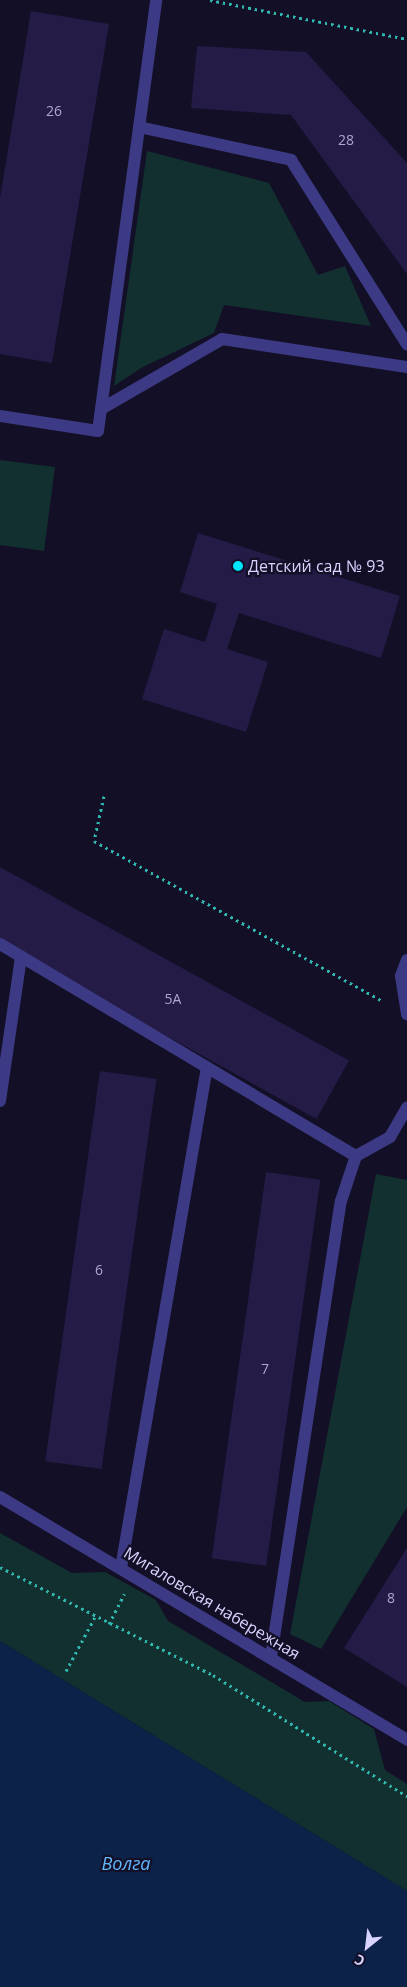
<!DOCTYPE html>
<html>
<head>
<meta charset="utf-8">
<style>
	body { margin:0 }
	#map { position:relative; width:407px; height:1987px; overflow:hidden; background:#130f26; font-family:"Open Sans",sans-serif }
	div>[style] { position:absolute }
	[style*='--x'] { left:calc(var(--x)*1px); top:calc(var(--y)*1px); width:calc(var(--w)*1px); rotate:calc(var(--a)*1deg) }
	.green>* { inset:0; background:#12302f }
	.water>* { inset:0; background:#0c2248 }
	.building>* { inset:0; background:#241b47; transform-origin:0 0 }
	.path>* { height:3px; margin-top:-1.5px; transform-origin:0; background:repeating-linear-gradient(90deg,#2fb8b0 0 2.5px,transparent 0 6.5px) }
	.minor>* { height:12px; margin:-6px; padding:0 6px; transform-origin:6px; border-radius:6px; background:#3d3a85 }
	.dots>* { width:14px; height:14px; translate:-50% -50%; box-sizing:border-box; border:2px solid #130f26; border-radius:50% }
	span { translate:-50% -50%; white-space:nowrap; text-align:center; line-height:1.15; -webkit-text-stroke:4.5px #130f26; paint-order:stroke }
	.number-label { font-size:14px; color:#aca6d1 }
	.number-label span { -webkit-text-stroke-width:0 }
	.poi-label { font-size:16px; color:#d9d4ff }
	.left { translate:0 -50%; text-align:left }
	.street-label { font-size:16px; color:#d9d4ff }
	.water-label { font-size:18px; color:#62b6ff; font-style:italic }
	.north { position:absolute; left:342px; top:1922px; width:50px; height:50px; -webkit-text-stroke:4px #130f26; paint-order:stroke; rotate:209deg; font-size:14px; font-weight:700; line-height:20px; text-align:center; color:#d9d4ff }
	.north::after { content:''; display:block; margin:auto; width:18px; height:22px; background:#d9d4ff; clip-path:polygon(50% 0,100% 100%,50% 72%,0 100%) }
</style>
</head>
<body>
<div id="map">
	<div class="green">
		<div style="clip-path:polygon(147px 151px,269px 183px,318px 275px,345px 266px,371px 326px,224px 305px,214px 333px,141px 368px,114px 386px)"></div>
		<div style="clip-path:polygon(0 460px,55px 467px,44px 551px,0 545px)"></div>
		<div style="clip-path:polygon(376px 1174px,407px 1180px,407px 1507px,321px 1649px,290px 1634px)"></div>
		<div style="clip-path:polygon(0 1533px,72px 1573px,105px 1572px,156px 1600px,168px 1621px,305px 1702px,329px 1701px,374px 1729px,385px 1770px,407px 1784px,407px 1891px,0 1641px)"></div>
	</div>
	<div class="water">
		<div style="clip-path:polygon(0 1641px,407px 1891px,407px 1987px,0 1987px)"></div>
	</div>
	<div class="building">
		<div style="clip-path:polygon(31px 11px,109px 24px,52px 363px,0 354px,0 198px)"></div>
		<div style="clip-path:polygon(197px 46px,306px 52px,407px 163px,407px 274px,291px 115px,191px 108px)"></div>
		<div style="clip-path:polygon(198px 533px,400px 596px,381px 658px,239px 613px,227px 649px,268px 662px,246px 732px,142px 699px,164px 629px,205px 642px,217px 604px,180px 592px)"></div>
		<div style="left:0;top:867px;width:399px;height:67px;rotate:29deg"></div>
		<div style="left:100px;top:1071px;width:57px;height:394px;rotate:8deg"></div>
		<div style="left:266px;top:1172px;width:55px;height:390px;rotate:8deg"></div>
		<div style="clip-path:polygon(407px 1548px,407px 1687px,344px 1648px)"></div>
	</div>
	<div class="path">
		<div style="--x:210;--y:0;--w:201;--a:11.2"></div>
		<div style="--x:104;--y:796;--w:46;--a:102.5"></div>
		<div style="--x:94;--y:841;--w:330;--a:29"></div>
		<div style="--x:0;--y:1567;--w:239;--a:26.9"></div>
		<div style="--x:213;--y:1675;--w:229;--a:32"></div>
		<div style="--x:109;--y:1624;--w:34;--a:-63"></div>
		<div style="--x:66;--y:1671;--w:61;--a:-61.8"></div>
	</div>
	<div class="minor">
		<div style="--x:139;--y:127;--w:156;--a:12.2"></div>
		<div style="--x:291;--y:160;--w:218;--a:57.8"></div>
		<div style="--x:101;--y:409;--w:140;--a:-30"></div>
		<div style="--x:222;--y:339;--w:187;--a:8.6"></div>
		<div style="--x:0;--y:416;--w:99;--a:8.7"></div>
		<div style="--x:98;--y:431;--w:435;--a:-82.3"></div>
		<div style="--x:0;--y:944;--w:414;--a:30.8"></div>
		<div style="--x:407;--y:960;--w:17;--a:111"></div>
		<div style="--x:401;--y:976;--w:39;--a:81"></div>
		<div style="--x:0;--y:1101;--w:146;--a:-81.7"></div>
		<div style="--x:0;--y:1497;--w:474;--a:30.8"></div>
		<div style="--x:121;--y:1568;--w:508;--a:-80.26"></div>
		<div style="--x:271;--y:1657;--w:461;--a:-81.3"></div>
		<div style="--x:341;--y:1201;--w:47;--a:-71.6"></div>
		<div style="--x:356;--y:1156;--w:39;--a:-29"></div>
		<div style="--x:390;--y:1137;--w:34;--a:-60"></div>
	</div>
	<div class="dots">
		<div style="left:238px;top:566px;background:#00e5ff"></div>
	</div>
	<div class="number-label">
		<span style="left:54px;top:111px">26</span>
		<span style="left:346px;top:140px">28</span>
		<span style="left:173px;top:999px">5А</span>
		<span style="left:99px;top:1270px">6</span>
		<span style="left:265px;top:1369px">7</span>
		<span style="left:391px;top:1598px">8</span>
	</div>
	<div class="poi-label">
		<span class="left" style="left:248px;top:566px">Детский сад № 93</span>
	</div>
	<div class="street-label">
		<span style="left:212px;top:1603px;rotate:31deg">Мигаловская набережная</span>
	</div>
	<div class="water-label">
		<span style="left:126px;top:1863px">Волга</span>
	</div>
	<div class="north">С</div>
</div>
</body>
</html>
